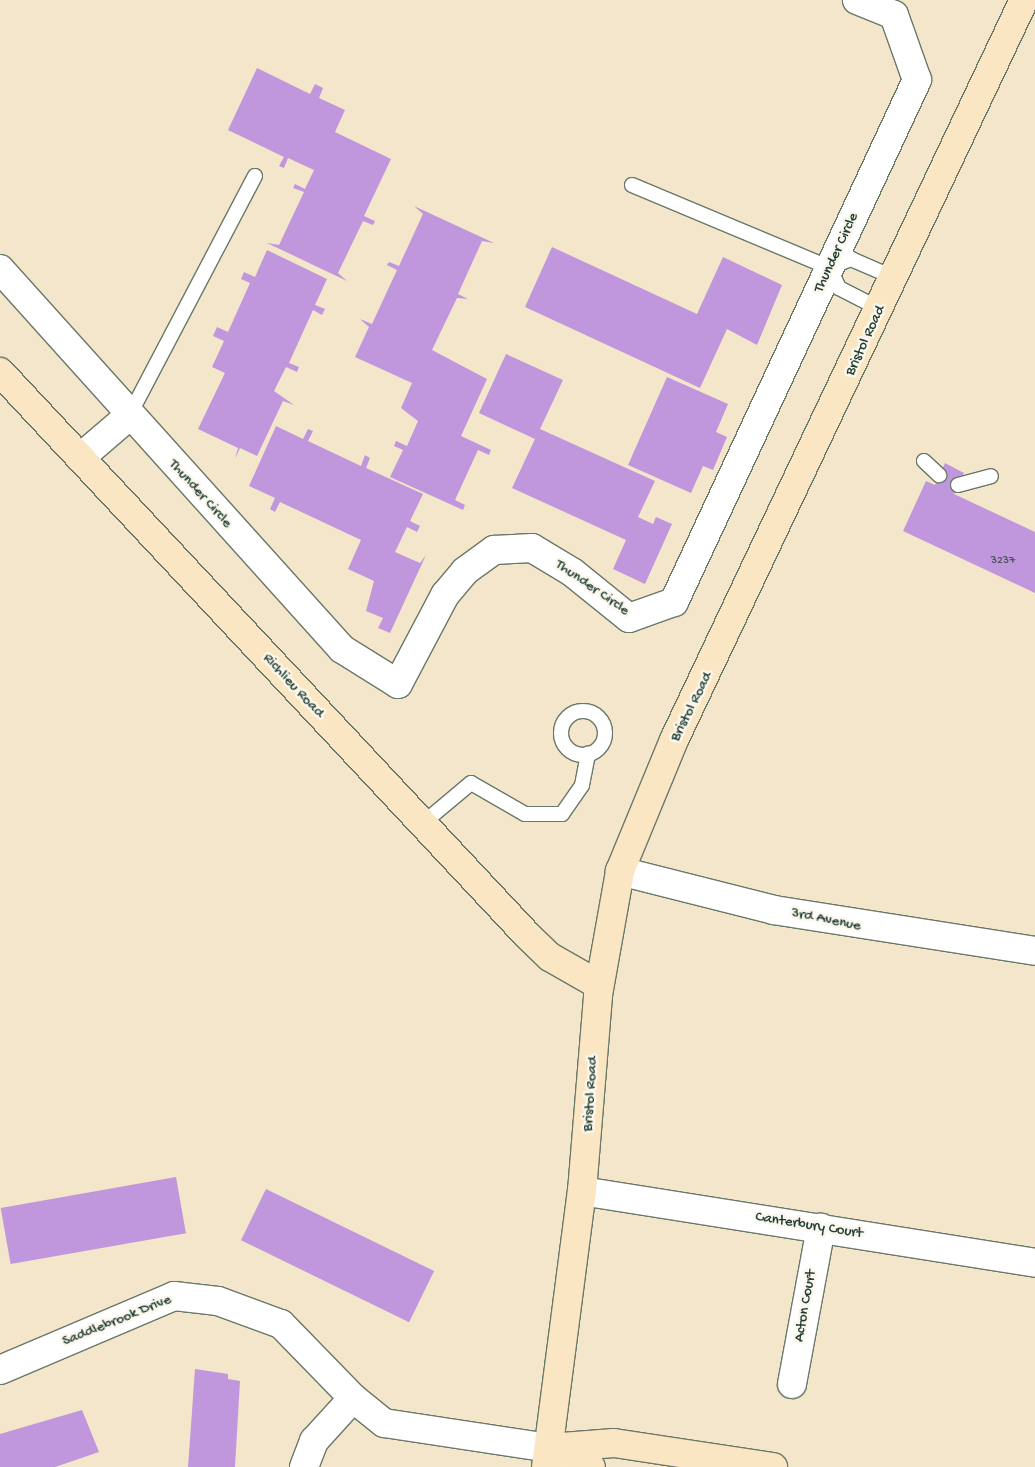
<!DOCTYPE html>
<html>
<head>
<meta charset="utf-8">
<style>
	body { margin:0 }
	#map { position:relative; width:1035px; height:1467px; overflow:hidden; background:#f3e6cb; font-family:"Gochi Hand",sans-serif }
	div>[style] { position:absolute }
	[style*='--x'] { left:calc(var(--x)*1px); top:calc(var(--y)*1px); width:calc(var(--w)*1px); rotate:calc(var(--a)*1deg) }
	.building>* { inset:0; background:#c097dd; transform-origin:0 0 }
	.roads { filter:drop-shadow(1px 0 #697869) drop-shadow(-1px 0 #697869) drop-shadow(0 1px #697869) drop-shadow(0 -1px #697869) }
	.lane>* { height:14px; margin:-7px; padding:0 7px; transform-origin:7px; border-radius:7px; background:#fff }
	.lane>.ring { margin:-7px; padding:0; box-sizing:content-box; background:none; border:14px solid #fff; border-radius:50% }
	.street>* { height:28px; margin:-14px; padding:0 14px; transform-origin:14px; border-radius:14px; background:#fff }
	.secondary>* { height:28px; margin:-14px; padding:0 14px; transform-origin:14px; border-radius:14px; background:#fbe6c4 }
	span { translate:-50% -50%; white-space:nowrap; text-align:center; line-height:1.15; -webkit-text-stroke:5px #fbf7ec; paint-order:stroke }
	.number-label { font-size:12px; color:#47545e }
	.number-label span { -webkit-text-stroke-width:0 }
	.street-label { font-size:15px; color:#1f3d34 }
</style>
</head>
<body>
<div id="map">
	<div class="building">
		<div style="clip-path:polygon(257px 68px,310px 94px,315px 84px,323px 88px,319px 98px,345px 110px,335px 132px,391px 159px,364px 216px,375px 221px,373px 225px,363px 221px,338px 273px,347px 281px,267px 243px,279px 245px,304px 192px,293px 188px,295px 184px,305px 189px,314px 170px,288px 158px,284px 168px,279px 166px,284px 157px,228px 130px)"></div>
		<div style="clip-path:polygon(414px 206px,494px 243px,482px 241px,458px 294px,468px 299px,457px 298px,432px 350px,487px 379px,461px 436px,491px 450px,489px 455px,478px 450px,455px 500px,465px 505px,463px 510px,390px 477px,403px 450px,394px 446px,396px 441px,407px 446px,418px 421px,401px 408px,412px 383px,355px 357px,369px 327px,360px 319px,372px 324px,397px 270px,387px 265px,389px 262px,399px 266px,423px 214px)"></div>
		<div style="clip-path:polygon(552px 247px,697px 314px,723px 257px,782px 285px,757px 345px,727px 329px,700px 388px,525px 307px)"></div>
		<div style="clip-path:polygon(267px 250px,327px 279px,315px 305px,325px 309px,322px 315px,313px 310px,289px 363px,299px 367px,297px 372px,286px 367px,274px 391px,294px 405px,283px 401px,257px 456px,240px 448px,235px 459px,238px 448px,198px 429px,225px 373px,212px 367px,224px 341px,213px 336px,217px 327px,228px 332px,250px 283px,241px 279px,244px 272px,255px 277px)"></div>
		<div style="clip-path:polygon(506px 354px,563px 380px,540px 429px,655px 481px,638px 517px,653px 524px,656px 517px,672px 524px,645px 584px,613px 569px,626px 540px,512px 488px,535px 439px,479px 413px)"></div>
		<div style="clip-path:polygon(667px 377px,728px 404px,716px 432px,727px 437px,713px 470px,703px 466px,691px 493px,628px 465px)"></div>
		<div style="clip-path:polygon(276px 426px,303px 439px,308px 429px,313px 431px,308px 441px,361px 466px,365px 455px,370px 458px,366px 468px,423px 494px,410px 521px,420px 526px,417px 532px,407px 527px,395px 552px,420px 563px,426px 555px,390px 633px,378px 628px,383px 618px,366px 611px,374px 581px,348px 569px,361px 540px,280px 502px,275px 512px,270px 509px,275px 498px,249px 486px)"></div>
		<div style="clip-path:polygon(945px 463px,964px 473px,954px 494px,1035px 532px,1035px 593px,903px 531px,926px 481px,935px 485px)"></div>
		<div style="left:176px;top:1177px;width:57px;height:178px;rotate:80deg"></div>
		<div style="left:266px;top:1189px;width:187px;height:57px;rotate:26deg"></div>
		<div style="clip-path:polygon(195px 1369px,228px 1374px,228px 1379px,240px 1381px,235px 1467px,188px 1467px)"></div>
		<div style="clip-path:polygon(82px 1410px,99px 1452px,55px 1467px,0 1467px,0 1434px)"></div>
	</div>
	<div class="roads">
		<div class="lane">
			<div style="--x:632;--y:185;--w:215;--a:22.7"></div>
			<div style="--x:830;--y:268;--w:22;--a:66"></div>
			<div style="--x:839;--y:288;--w:46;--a:27.1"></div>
			<div style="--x:831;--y:267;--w:22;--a:-22"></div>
			<div style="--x:851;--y:259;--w:48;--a:23.4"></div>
			<div style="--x:129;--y:416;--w:271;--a:-62.3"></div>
			<div style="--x:924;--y:461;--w:21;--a:43"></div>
			<div style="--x:958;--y:485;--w:34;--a:-15"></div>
			<div class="ring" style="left:561px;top:711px;width:30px;height:30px"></div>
			<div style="--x:422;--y:824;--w:64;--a:-39.9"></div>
			<div style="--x:471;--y:783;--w:62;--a:29.9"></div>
			<div style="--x:525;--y:814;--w:37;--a:0"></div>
			<div style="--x:562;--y:814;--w:35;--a:-55"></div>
			<div style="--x:582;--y:785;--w:32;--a:-79"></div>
		</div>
		<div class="street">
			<div style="--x:0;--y:269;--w:511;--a:48.01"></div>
			<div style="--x:342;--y:649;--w:66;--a:32"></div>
			<div style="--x:398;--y:684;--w:101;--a:-62.2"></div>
			<div style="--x:445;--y:595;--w:31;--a:-50"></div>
			<div style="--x:465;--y:571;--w:36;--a:-36"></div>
			<div style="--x:494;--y:550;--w:38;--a:-3"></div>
			<div style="--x:532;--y:548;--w:47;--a:31"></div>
			<div style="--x:572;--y:572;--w:73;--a:38.9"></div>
			<div style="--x:629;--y:618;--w:48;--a:-19.6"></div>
			<div style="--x:674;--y:602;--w:576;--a:-65.04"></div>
			<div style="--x:917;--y:80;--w:69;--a:-109.5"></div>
			<div style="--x:894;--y:15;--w:40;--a:-158"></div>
			<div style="--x:80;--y:458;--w:65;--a:-40.6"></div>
			<div style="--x:620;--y:871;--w:159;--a:14.2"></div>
			<div style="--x:774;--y:910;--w:264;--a:8.9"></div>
			<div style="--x:582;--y:1191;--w:459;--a:9"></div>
			<div style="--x:0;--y:1370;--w:189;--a:-23"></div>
			<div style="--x:174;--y:1296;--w:44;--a:6.5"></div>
			<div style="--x:218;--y:1301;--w:67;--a:20.1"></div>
			<div style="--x:281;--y:1324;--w:103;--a:45.8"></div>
			<div style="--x:353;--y:1398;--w:40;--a:39"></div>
			<div style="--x:384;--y:1423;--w:167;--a:8.6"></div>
			<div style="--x:792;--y:1384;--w:159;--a:-79.5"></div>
			<div style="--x:304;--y:1467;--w:28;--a:-69"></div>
			<div style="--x:314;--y:1441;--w:58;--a:-47.8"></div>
		</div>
		<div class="secondary">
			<div style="--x:0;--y:372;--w:771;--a:46.89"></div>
			<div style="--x:527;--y:935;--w:32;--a:44"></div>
			<div style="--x:550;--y:957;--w:56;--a:29.7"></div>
			<div style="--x:549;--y:1448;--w:65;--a:-4.4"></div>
			<div style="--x:614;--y:1443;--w:161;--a:8.6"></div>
			<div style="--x:550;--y:1448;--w:45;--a:24.9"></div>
			<div style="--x:546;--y:1467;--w:278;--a:-82.6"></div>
			<div style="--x:582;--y:1191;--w:197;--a:-85.3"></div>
			<div style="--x:598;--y:995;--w:126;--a:-79.9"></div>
			<div style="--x:620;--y:871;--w:142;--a:-67.6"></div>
			<div style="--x:674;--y:740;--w:819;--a:-64.69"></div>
		</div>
	</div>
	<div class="number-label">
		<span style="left:1003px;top:562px">3237</span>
	</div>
	<div class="street-label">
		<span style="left:837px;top:253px;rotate:-65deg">Thunder Circle</span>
		<span style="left:866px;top:341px;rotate:-65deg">Bristol Road</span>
		<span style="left:200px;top:494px;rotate:48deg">Thunder Circle</span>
		<span style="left:592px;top:588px;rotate:35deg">Thunder Circle</span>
		<span style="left:293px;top:686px;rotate:47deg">Richlieu Road</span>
		<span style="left:692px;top:707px;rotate:-63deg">Bristol Road</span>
		<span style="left:826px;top:920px;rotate:11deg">3rd Avenue</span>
		<span style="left:591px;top:1094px;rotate:-86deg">Bristol Road</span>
		<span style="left:809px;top:1226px;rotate:9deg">Canterbury Court</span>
		<span style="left:806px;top:1306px;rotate:-80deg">Acton Court</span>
		<span style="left:117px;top:1321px;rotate:-22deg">Saddlebrook Drive</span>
	</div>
</div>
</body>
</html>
